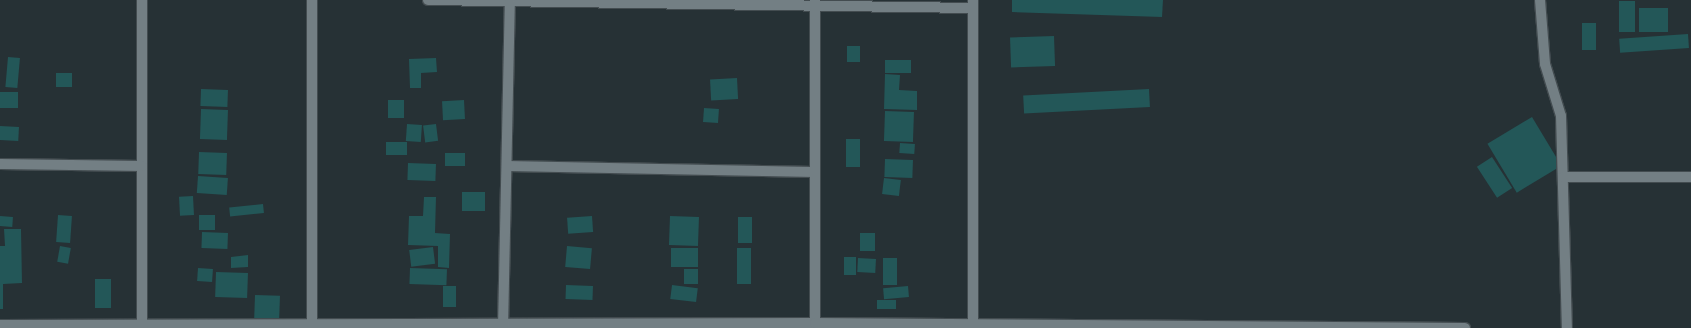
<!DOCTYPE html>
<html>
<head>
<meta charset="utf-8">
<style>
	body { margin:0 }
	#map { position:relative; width:1691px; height:328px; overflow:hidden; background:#263135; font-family:"Fira Sans",sans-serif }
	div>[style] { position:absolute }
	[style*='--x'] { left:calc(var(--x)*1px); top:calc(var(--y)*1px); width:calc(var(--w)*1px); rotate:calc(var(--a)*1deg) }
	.building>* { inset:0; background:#235758; transform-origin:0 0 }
	.roads { filter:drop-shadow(1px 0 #434c50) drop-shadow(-1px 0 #434c50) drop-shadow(0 1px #434c50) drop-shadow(0 -1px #434c50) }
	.minor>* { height:10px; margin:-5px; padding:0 5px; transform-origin:5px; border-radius:5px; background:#737f84 }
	span { translate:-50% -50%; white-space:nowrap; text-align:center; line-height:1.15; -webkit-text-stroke:4px #13181a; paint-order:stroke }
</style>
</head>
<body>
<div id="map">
	<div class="building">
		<div style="clip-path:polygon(1012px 0,1163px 0,1162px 17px,1012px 12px)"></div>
		<div style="left:1619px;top:1px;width:16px;height:31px"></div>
		<div style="left:1639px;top:8px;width:29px;height:24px"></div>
		<div style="left:1582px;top:23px;width:14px;height:27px"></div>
		<div style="left:1688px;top:34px;width:14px;height:69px;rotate:86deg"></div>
		<div style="left:1054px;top:36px;width:30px;height:44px;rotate:88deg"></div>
		<div style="left:847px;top:46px;width:13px;height:16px"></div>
		<div style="left:8px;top:57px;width:12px;height:30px;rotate:5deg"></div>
		<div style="clip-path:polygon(436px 58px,437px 72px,421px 73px,421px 88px,410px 88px,409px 59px)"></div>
		<div style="left:911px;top:60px;width:13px;height:26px;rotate:90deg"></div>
		<div style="left:72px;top:73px;width:14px;height:16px;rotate:90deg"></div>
		<div style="clip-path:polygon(885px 74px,900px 75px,899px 90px,917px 91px,917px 110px,884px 109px)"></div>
		<div style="left:737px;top:78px;width:21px;height:27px;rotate:87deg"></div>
		<div style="left:201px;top:89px;width:27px;height:17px;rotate:2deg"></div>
		<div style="left:1149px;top:89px;width:18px;height:126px;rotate:87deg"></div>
		<div style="left:0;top:92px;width:18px;height:16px"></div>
		<div style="left:388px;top:100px;width:16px;height:18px"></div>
		<div style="left:464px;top:100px;width:19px;height:22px;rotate:87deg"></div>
		<div style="left:704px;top:108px;width:15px;height:14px;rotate:4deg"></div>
		<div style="left:201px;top:109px;width:27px;height:30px;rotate:2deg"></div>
		<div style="left:885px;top:111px;width:29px;height:30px;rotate:2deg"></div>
		<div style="left:1532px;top:117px;width:57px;height:52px;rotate:59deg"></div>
		<div style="left:407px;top:124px;width:15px;height:17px;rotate:4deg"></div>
		<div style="left:436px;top:124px;width:17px;height:13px;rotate:83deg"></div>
		<div style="left:0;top:126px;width:19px;height:14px;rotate:3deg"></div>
		<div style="left:846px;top:139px;width:14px;height:28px"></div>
		<div style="left:386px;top:142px;width:21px;height:13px"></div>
		<div style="left:900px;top:143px;width:15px;height:10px;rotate:4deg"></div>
		<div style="left:199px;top:152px;width:28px;height:22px;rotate:2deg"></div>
		<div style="left:445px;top:153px;width:20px;height:13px"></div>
		<div style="left:1492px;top:157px;width:37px;height:18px;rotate:57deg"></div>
		<div style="left:885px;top:159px;width:28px;height:18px;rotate:2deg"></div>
		<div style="left:408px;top:163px;width:28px;height:17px;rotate:2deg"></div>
		<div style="left:198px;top:176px;width:30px;height:17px;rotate:4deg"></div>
		<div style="left:884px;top:178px;width:17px;height:16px;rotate:7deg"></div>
		<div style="left:485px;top:192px;width:19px;height:23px;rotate:90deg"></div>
		<div style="left:193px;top:196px;width:19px;height:14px;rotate:87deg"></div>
		<div style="clip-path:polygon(424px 197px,436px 197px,435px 233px,450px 234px,449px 268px,438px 267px,438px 246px,408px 245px,409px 216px,423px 216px)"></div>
		<div style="left:263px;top:204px;width:9px;height:34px;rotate:84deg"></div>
		<div style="left:58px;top:215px;width:14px;height:27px;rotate:4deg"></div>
		<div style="left:199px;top:215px;width:16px;height:15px"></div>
		<div style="left:0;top:216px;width:13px;height:10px;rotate:4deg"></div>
		<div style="left:592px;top:216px;width:16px;height:25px;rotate:86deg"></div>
		<div style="left:670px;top:216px;width:29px;height:29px;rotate:2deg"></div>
		<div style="left:738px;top:217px;width:14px;height:26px"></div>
		<div style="clip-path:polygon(4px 229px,21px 229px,22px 283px,3px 284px,3px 309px,0 309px,0 246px,5px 246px)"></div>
		<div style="left:202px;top:232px;width:26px;height:16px;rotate:2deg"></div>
		<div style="left:860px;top:233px;width:15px;height:18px"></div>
		<div style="left:60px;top:246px;width:11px;height:16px;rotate:10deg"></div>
		<div style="left:567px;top:246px;width:25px;height:21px;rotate:5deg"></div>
		<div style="left:433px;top:247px;width:17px;height:24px;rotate:83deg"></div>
		<div style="left:698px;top:248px;width:19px;height:27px;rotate:90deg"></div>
		<div style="left:737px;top:248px;width:14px;height:36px"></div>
		<div style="clip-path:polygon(248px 255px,248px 267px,231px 268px,231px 257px)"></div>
		<div style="left:844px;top:257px;width:12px;height:18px"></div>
		<div style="left:858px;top:258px;width:18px;height:14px;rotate:3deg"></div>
		<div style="left:883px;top:258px;width:14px;height:27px"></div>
		<div style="left:198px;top:268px;width:15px;height:13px;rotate:4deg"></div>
		<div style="left:410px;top:268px;width:37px;height:16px;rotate:2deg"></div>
		<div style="left:684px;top:269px;width:14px;height:15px"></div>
		<div style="left:216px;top:272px;width:32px;height:25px;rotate:2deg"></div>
		<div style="left:95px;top:279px;width:16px;height:29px"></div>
		<div style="left:566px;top:285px;width:27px;height:14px;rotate:2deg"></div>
		<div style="left:672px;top:285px;width:26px;height:14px;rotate:7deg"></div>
		<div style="left:443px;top:286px;width:13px;height:21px"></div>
		<div style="left:908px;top:286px;width:11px;height:25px;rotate:85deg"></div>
		<div style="left:255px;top:295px;width:25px;height:23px;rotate:2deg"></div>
		<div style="left:877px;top:300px;width:19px;height:9px"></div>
	</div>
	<div class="roads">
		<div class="minor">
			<div style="--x:142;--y:0;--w:325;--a:90"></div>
			<div style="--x:428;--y:0;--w:545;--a:0.84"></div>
			<div style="--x:1540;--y:0;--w:64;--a:85.5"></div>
			<div style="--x:1545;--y:64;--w:54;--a:72.9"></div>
			<div style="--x:1561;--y:116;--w:212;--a:88.4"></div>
			<div style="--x:0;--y:164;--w:142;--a:0.8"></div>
			<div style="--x:507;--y:166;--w:307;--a:1.1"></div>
			<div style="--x:1563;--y:177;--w:128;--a:0"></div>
			<div style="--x:815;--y:323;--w:323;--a:-90"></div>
			<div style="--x:0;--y:325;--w:815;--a:-0.14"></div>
			<div style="--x:815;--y:323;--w:650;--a:0.44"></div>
			<div style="--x:312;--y:328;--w:328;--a:-90"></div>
			<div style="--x:503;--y:328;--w:327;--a:-88.8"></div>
			<div style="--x:973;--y:328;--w:328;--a:-90"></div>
		</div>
	</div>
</div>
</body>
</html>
